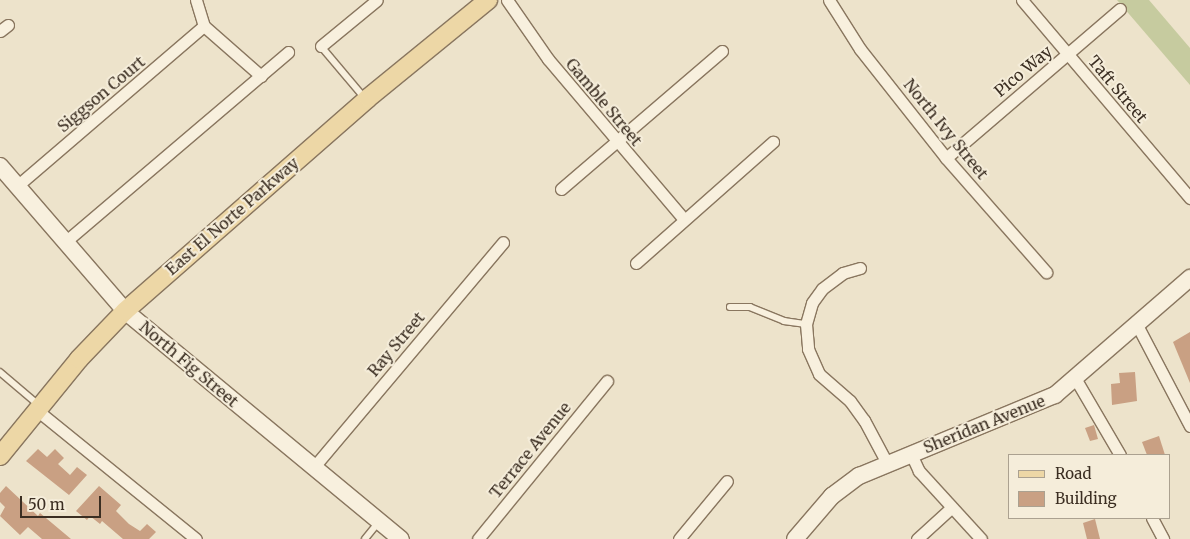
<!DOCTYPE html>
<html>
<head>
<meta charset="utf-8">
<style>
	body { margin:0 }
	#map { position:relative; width:1190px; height:539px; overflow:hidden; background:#ede3cb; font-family:Merriweather,serif }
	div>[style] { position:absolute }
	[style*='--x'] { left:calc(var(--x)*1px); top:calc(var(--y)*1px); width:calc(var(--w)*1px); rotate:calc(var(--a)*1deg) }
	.green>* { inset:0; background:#c6cb9f }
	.building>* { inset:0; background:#c9a083 }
	.roads { filter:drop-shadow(1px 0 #89765f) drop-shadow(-1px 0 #89765f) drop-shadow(0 1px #89765f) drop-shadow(0 -1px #89765f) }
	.lane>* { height:5.5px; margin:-2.75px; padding:0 2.75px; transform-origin:2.75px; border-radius:2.75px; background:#f8f0de }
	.street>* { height:11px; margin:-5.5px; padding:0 5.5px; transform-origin:5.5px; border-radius:5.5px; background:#f8f0de }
	.secondary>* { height:16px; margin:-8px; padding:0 8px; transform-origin:8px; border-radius:8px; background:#f8f0de }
	.primary>* { height:18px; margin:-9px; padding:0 9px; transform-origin:9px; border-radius:9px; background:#edd7a6 }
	span { translate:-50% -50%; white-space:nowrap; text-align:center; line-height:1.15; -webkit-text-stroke:4px #f5edda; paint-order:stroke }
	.street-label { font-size:16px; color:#3b2e22 }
	.legend { position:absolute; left:1008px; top:454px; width:162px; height:65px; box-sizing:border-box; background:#f5edda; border:1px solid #aba190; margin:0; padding:6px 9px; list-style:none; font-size:15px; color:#3b2e22 }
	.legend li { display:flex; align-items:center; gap:10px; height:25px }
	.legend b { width:25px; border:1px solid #aba190 }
	.scale { position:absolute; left:20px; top:496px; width:81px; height:22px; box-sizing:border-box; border:2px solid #3b2e22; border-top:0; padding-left:6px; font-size:15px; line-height:18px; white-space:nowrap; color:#3b2e22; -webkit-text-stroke:4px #f5edda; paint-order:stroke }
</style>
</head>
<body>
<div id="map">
	<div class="green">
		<div style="clip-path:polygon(1117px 0,1149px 0,1190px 48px,1190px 85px)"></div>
	</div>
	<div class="building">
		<div style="clip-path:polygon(1190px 332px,1190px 383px,1173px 342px)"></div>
		<div style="clip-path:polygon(1135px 372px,1137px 401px,1112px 405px,1111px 384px,1120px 383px,1119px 373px)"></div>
		<div style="clip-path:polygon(1094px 425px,1098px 439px,1090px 441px,1085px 428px)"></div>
		<div style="clip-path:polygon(1159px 436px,1165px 455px,1147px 455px,1142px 442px)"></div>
		<div style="clip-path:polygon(38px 449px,47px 457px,55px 449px,64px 458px,58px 464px,70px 475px,77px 467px,87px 475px,69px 495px,26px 461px)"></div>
		<div style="clip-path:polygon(6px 486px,38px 516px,40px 513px,71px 539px,42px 539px,28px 527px,20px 535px,0 516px,5px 507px,0 502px,0 493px)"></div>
		<div style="clip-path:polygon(99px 486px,121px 505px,116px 511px,129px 524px,140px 531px,147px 524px,156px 532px,149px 539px,123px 539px,102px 521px,100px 524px,90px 516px,87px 520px,76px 511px)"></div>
		<div style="clip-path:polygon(1095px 519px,1100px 539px,1087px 539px,1083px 523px)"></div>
	</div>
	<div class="roads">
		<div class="lane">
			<div style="--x:321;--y:46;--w:68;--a:49.8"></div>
			<div style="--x:730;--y:307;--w:20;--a:0"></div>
			<div style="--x:750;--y:307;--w:37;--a:22"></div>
			<div style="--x:784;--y:321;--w:22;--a:8"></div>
			<div style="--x:0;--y:372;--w:51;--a:40.2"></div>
			<div style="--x:365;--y:539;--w:21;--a:-51"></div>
		</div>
		<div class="street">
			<div style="--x:196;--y:0;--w:27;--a:73"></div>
			<div style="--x:507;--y:0;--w:72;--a:55.2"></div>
			<div style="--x:548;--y:59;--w:209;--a:49.7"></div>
			<div style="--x:829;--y:0;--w:58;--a:57.7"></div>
			<div style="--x:860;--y:49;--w:139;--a:51.7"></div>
			<div style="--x:946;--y:158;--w:152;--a:48.7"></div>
			<div style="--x:1022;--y:0;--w:260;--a:49.7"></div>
			<div style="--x:204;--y:26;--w:76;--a:41.3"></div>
			<div style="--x:0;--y:31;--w:10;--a:-37"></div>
			<div style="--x:321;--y:46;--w:72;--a:-39.4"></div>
			<div style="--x:946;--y:158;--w:229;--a:-40.6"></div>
			<div style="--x:17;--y:186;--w:246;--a:-40.6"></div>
			<div style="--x:561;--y:189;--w:212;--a:-40.6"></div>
			<div style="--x:65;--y:242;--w:293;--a:-40.4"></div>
			<div style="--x:636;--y:263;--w:183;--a:-41.5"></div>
			<div style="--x:860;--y:268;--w:18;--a:164"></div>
			<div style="--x:843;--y:273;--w:26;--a:143"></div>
			<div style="--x:822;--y:289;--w:17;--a:126"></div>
			<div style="--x:812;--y:303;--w:22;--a:106"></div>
			<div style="--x:806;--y:324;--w:25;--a:85"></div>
			<div style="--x:808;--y:349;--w:27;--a:66"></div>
			<div style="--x:819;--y:374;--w:41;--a:41.1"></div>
			<div style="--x:850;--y:401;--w:24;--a:54"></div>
			<div style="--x:864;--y:420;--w:49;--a:61.9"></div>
			<div style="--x:1137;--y:325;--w:114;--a:62.3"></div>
			<div style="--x:1075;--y:378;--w:89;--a:59.7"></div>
			<div style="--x:38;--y:411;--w:203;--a:39"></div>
			<div style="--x:911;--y:454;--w:19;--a:65"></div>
			<div style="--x:919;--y:471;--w:92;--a:47.6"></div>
			<div style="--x:313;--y:468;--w:295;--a:-49.9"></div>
			<div style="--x:1152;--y:518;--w:24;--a:62"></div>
			<div style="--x:478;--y:539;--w:204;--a:-50.8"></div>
			<div style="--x:679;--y:539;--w:75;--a:-50.4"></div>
			<div style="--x:917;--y:539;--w:46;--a:-42.4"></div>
		</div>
		<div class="secondary">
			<div style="--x:0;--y:166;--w:191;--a:49.2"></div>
			<div style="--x:125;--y:311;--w:358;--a:39.6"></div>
			<div style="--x:795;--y:539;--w:57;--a:-49.3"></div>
			<div style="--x:832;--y:496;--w:34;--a:-37"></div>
			<div style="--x:859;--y:476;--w:212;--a:-22.5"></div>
			<div style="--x:1055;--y:395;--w:179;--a:-40.9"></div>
		</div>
		<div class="primary">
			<div style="--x:0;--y:456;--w:125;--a:-50.8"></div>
			<div style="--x:79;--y:359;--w:66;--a:-46.2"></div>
			<div style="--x:125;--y:311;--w:323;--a:-41.2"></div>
			<div style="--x:368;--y:98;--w:155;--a:-39.2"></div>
		</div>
	</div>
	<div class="street-label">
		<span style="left:1023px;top:71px;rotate:-40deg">Pico Way</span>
		<span style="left:1118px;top:89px;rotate:50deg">Taft Street</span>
		<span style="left:101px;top:94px;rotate:-40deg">Siggson Court</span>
		<span style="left:604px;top:102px;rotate:50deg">Gamble Street</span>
		<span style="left:946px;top:129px;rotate:51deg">North Ivy Street</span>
		<span style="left:232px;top:216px;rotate:-41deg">East El Norte Parkway</span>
		<span style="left:396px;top:344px;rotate:-50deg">Ray Street</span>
		<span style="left:189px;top:364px;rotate:40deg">North Fig Street</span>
		<span style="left:984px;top:424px;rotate:-22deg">Sheridan Avenue</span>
		<span style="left:530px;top:450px;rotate:-51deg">Terrace Avenue</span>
	</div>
	<ul class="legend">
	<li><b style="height:6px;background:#edd7a6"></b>Road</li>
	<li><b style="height:14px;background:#c9a083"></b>Building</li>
	</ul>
	<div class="scale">50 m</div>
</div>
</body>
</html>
